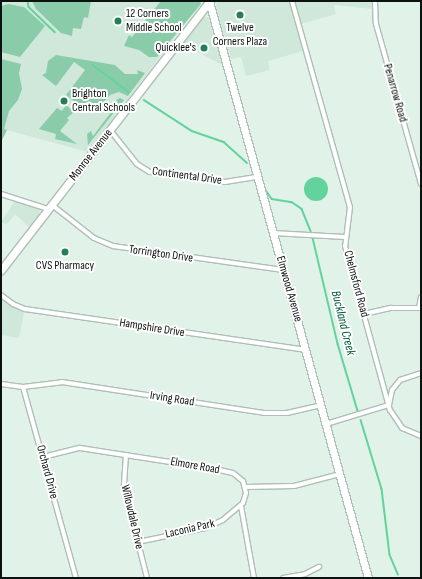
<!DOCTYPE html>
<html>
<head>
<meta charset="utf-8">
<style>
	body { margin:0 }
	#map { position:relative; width:422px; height:579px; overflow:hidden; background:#e1f2e8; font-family:"Sofia Sans Condensed",sans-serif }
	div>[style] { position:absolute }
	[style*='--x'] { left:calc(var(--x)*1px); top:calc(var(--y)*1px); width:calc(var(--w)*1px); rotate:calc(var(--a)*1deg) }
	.built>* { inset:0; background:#cfe8da }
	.green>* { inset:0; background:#8acca9 }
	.water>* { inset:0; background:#62d39d }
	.round { border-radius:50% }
	.stream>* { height:1.5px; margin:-0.75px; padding:0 0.75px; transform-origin:0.75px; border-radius:0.75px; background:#62d39d }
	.roads { filter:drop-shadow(1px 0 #afbfb6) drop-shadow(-1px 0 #afbfb6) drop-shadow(0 1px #afbfb6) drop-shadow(0 -1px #afbfb6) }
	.minor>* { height:4px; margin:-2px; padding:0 2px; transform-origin:2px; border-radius:2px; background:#fff }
	.primary>* { height:7px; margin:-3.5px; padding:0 3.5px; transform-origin:3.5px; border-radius:3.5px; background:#fff }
	.dots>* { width:11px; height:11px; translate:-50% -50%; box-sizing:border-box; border:2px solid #fff; border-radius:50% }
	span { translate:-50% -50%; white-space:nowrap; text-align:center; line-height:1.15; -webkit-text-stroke:4px #fff; paint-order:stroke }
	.poi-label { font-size:12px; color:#0c120f }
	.left { translate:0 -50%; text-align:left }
	.right { translate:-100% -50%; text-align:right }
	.street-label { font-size:12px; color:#0c120f }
	.water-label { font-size:13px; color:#005d3c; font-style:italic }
	.frame { position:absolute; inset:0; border:2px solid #0c120f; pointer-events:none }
</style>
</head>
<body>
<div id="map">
	<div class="built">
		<div style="clip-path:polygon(1px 1px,202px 1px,88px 152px,7px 130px,1px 142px)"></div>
		<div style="clip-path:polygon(217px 1px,290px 1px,303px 51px,268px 61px,270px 70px,246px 76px,241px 57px,231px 59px,216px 6px)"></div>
		<div style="clip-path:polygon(295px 1px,374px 1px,373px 9px,334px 5px,336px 14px,301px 24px)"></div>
		<div style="clip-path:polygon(208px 17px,209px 19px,222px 65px,183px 44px,203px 18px)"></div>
		<div style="clip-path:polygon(15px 201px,39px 209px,40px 213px,29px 227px,15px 214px,7px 224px,1px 222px)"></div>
		<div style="clip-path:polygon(1px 298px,24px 312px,19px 338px,1px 335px)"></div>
	</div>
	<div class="green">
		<div style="clip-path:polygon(32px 1px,91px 1px,88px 18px,84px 17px,81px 29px,73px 28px,72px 36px,61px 33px,36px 9px)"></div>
		<div style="clip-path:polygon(161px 1px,200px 1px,201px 4px,157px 57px,149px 57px,139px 50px,124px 46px,129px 35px,132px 37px)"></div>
		<div style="clip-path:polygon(8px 4px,24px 7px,45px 26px,20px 57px,1px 52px,1px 6px)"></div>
		<div style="clip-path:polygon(56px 55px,115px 65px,125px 74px,138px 74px,137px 70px,145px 73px,128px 96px,119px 92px,110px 95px,98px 109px,86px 102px,82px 107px,66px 95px,85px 70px,74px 62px,56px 86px,42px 75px,46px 73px,48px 61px)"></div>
		<div style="clip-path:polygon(1px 59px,21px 64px,19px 73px,22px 89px,18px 100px,9px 111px,4px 129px,7px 130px,1px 142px)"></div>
		<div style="clip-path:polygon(120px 98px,124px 100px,88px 145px,87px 134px,91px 131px,93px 136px,118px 103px,116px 100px)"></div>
		<div style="clip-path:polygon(66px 105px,74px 112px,67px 118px,69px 120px,60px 131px,77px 144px,55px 139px,56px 134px,39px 129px,57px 108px,62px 111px)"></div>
	</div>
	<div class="water">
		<div class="round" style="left:304px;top:177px;width:24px;height:24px"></div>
	</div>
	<div class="stream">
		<div style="--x:28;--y:1;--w:6;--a:81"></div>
		<div style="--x:29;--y:7;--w:36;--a:44"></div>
		<div style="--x:93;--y:65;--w:45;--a:36.9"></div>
		<div style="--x:144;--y:100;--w:57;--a:32.9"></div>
		<div style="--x:192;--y:131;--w:34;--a:19"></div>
		<div style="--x:224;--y:142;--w:31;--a:42"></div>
		<div style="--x:265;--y:189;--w:12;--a:55"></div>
		<div style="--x:272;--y:199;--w:20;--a:9"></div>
		<div style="--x:292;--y:202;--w:12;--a:35"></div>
		<div style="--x:302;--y:209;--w:24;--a:68"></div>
		<div style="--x:313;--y:238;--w:109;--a:76.7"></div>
		<div style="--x:338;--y:344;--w:70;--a:73.4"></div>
		<div style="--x:361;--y:420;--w:72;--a:73.1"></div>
		<div style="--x:382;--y:489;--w:66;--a:83.1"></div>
		<div style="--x:390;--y:555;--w:21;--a:67"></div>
	</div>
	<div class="roads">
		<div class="minor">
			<div style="--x:292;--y:1;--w:214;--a:74.3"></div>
			<div style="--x:350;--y:207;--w:39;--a:97"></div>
			<div style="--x:345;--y:246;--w:170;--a:74.7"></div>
			<div style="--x:390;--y:410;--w:22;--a:56"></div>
			<div style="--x:402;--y:428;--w:21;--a:23"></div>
			<div style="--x:375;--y:1;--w:23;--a:88"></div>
			<div style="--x:376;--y:24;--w:166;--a:74.3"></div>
			<div style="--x:110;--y:130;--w:43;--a:51.5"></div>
			<div style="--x:137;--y:164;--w:15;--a:32"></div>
			<div style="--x:150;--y:172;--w:76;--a:7.6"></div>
			<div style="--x:225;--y:182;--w:33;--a:-9"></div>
			<div style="--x:1;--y:194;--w:49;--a:17.7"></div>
			<div style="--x:52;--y:205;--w:53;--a:38.2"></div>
			<div style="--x:94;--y:238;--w:21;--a:23"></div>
			<div style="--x:113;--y:246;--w:172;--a:8"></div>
			<div style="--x:273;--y:233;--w:72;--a:3.2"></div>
			<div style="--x:1;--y:295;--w:15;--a:37"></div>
			<div style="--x:13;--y:304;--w:13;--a:23"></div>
			<div style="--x:25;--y:309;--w:283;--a:8.3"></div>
			<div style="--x:419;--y:308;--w:11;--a:-80"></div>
			<div style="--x:364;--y:314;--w:28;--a:-13"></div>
			<div style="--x:391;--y:308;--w:30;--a:0"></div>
			<div style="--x:1;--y:384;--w:22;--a:8"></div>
			<div style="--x:23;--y:387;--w:39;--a:-7"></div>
			<div style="--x:62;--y:382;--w:204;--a:8.7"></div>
			<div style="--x:264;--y:413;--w:23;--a:0"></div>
			<div style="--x:287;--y:413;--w:35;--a:-13"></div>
			<div style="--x:23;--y:387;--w:198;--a:74.5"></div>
			<div style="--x:326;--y:424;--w:66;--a:-16.8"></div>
			<div style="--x:389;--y:405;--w:15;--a:-79"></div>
			<div style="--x:392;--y:390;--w:13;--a:-51"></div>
			<div style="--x:400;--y:380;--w:22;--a:-18"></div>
			<div style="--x:126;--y:455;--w:32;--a:94"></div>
			<div style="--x:124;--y:487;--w:94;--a:75.8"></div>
			<div style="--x:43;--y:457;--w:38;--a:-14"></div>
			<div style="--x:80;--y:448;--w:137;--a:8.8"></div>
			<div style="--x:215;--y:469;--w:18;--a:13"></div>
			<div style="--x:233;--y:473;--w:13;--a:39"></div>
			<div style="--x:243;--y:481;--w:12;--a:76"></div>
			<div style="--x:246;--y:493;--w:10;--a:107"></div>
			<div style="--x:243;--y:503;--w:26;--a:140"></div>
			<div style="--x:223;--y:520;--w:20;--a:156"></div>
			<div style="--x:205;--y:528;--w:68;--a:168.2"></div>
			<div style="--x:245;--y:487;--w:49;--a:-1.2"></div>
			<div style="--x:294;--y:486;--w:48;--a:-14.6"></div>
			<div style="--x:241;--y:506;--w:73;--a:79.8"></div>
			<div style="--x:283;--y:578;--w:22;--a:-10"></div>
			<div style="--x:305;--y:574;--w:16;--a:-27"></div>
		</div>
		<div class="primary">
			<div style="--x:209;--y:1;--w:599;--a:74.59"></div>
			<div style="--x:1;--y:270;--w:341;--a:-52.2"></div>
		</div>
	</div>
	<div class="dots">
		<div style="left:240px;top:15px;background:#218058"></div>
		<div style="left:118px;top:21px;background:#218058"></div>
		<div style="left:204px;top:48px;background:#218058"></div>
		<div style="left:64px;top:101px;background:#218058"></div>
		<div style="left:65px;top:252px;background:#218058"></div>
	</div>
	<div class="poi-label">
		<span class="left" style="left:126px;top:21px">12 Corners<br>Middle School</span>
		<span style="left:240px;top:35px">Twelve<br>Corners Plaza</span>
		<span class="right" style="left:196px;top:48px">Quicklee's</span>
		<span class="left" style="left:72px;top:101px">Brighton<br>Central Schools</span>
		<span style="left:65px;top:266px">CVS Pharmacy</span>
	</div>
	<div class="street-label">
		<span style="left:395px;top:93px;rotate:74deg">Penarrow Road</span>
		<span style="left:91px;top:155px;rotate:-52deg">Monroe Avenue</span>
		<span style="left:187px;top:176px;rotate:8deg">Continental Drive</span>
		<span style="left:161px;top:254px;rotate:8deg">Torrington Drive</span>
		<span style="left:356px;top:284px;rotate:75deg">Chelmsford Road</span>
		<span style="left:289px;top:289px;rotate:74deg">Elmwood Avenue</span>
		<span style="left:152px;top:328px;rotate:9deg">Hampshire Drive</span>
		<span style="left:172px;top:399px;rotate:9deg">Irving Road</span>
		<span style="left:195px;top:466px;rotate:10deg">Elmore Road</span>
		<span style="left:47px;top:472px;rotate:75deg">Orchard Drive</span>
		<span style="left:132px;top:517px;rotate:77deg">Willowdale Drive</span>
		<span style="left:190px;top:529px;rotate:-13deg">Laconia Park</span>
	</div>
	<div class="water-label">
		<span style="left:343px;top:323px;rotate:76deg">Buckland Creek</span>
	</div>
	<div class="frame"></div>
</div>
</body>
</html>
